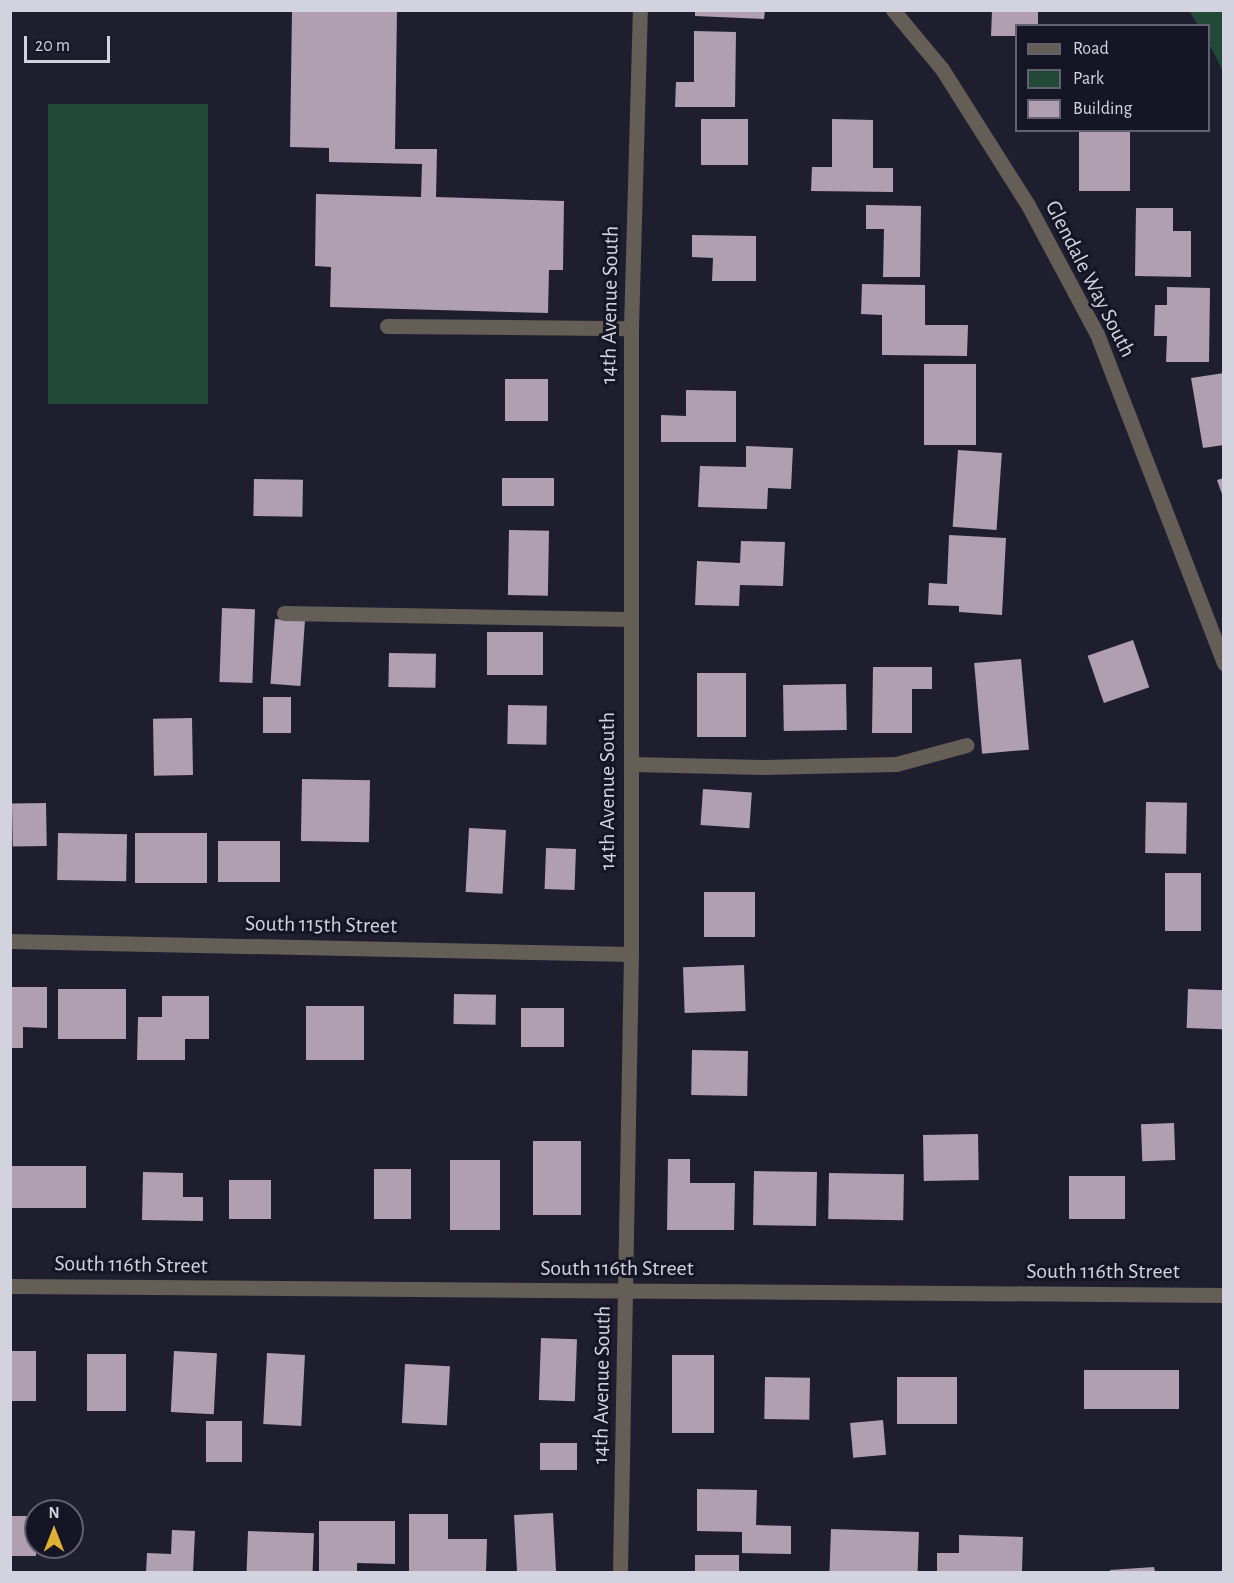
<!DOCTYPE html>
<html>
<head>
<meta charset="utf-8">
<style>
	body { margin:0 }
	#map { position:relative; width:1234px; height:1583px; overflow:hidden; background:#1e1e2f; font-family:"Alegreya Sans",sans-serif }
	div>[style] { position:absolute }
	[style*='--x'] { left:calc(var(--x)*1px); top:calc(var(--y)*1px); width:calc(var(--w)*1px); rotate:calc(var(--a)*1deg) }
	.green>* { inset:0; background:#224938; transform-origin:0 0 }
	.building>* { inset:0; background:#b09fb0; transform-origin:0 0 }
	.minor>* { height:15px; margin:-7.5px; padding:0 7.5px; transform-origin:7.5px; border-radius:7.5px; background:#645e56 }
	span { translate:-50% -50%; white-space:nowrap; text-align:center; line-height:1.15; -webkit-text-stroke:6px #151525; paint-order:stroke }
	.street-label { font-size:22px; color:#d3d3df }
	.frame { position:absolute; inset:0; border:12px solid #d3d3df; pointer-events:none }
	.legend { position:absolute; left:1015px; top:24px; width:195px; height:108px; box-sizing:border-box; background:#151525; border:2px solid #61616f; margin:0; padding:8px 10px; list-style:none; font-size:18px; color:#d3d3df }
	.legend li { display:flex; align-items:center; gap:12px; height:30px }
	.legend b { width:30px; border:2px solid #61616f }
	.north { position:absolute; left:24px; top:1499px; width:60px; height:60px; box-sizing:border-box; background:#151525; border:2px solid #61616f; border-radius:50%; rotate:0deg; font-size:16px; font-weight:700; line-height:24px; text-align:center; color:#d3d3df }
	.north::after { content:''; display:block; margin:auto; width:21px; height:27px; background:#dfb034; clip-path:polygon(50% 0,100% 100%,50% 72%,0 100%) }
	.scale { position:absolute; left:24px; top:36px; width:86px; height:27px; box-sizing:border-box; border:3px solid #d3d3df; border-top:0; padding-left:8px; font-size:18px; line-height:21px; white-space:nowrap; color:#d3d3df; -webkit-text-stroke:4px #151525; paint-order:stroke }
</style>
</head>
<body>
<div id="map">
	<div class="green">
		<div style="clip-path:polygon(1189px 11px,1223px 11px,1223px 71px,1209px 44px,1208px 26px,1198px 25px)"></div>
		<div style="left:48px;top:104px;width:160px;height:300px"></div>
	</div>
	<div class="building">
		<div style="clip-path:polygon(292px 10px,397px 10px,395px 149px,437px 149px,436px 197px,564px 201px,563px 270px,549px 270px,548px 313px,330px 307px,331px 267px,315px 266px,316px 194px,421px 197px,422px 164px,329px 162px,329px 148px,290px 147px)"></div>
		<div style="clip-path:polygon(695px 10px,765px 10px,764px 19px,695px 16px)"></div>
		<div style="clip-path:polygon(992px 10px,1038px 10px,1038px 26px,1016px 26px,1016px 36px,991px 36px)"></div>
		<div style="clip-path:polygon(694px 31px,736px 32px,735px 107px,675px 107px,676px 82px,694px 82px)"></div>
		<div style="left:701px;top:119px;width:47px;height:46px"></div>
		<div style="clip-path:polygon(832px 119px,873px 120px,873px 168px,893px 168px,893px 192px,811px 191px,812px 167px,832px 167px)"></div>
		<div style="left:1079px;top:130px;width:51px;height:61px"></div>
		<div style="clip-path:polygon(866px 205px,921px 206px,920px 277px,883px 277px,884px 229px,866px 229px)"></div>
		<div style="clip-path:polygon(1136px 208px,1173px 208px,1173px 231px,1191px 231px,1191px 277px,1135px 276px)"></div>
		<div style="clip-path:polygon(692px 235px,756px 236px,756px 281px,712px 281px,713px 258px,692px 257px)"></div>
		<div style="clip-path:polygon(862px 284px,925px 285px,925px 325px,968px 325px,967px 356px,882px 355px,882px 315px,861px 314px)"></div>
		<div style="clip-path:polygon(1167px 287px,1210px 288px,1209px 362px,1166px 362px,1167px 336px,1154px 336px,1155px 305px,1167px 305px)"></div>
		<div style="left:924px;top:364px;width:52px;height:81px"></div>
		<div style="clip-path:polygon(1224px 373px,1224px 445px,1203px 448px,1191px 378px)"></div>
		<div style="left:505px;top:379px;width:43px;height:42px"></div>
		<div style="clip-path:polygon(686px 390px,736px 391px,736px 442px,661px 442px,661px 415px,686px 416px)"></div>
		<div style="clip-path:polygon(746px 446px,793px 448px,791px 489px,768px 488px,767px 509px,698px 507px,700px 466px,746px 467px)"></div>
		<div style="left:958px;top:450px;width:44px;height:77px;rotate:4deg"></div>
		<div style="left:502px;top:478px;width:52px;height:28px"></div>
		<div style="clip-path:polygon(1224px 478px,1224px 497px,1223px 497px,1217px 480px)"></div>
		<div style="left:254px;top:479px;width:49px;height:37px;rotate:1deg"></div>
		<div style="left:509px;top:530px;width:40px;height:65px;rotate:1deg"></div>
		<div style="clip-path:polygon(949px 535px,1006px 538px,1002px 615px,959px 612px,959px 606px,928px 605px,929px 583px,947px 584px)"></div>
		<div style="clip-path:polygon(741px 541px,785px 542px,783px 586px,740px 585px,739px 606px,695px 605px,697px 561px,740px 563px)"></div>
		<div style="left:222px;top:608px;width:33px;height:74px;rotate:2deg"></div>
		<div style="left:275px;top:619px;width:30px;height:65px;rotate:4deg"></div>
		<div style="left:487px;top:632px;width:56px;height:43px"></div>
		<div style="left:1133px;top:640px;width:50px;height:48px;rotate:71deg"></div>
		<div style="left:389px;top:653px;width:47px;height:34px;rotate:1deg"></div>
		<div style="left:1021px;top:659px;width:91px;height:47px;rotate:85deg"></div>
		<div style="clip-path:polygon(873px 667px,932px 667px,932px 689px,912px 689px,912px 733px,872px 733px)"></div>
		<div style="left:697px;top:673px;width:49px;height:64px"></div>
		<div style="left:846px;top:684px;width:46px;height:63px;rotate:89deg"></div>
		<div style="left:263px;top:697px;width:28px;height:36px"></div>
		<div style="left:508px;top:705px;width:39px;height:39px;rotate:1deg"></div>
		<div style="left:192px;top:718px;width:57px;height:39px;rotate:89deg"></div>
		<div style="left:302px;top:779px;width:68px;height:62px;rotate:1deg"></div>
		<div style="left:703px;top:789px;width:49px;height:36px;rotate:4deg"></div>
		<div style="left:1146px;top:802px;width:41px;height:51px;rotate:1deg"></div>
		<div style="left:46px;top:803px;width:43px;height:34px;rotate:89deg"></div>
		<div style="left:469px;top:828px;width:37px;height:64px;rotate:3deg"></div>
		<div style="left:58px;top:833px;width:69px;height:47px;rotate:1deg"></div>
		<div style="left:135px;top:833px;width:72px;height:50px"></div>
		<div style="left:218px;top:841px;width:62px;height:41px"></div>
		<div style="left:546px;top:848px;width:30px;height:41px;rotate:2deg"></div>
		<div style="left:1165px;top:873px;width:36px;height:58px"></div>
		<div style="left:704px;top:892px;width:51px;height:45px"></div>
		<div style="left:744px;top:965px;width:46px;height:61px;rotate:88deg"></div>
		<div style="clip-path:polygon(10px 987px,47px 987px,47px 1028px,23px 1027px,23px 1048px,10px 1048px)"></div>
		<div style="left:58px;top:989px;width:68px;height:50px"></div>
		<div style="left:1188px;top:989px;width:36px;height:39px;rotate:2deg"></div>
		<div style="left:454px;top:994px;width:42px;height:30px;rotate:1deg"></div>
		<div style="clip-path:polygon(162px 996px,209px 996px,209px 1039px,185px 1039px,185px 1060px,137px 1060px,138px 1017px,162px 1017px)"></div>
		<div style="left:306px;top:1006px;width:58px;height:54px"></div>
		<div style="left:521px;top:1008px;width:43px;height:39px"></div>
		<div style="left:692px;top:1050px;width:56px;height:45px;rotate:1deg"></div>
		<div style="left:1174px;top:1123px;width:37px;height:33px;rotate:88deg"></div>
		<div style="left:978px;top:1134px;width:46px;height:55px;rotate:89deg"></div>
		<div style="left:533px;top:1141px;width:48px;height:74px"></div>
		<div style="clip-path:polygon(668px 1159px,690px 1159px,690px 1183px,735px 1183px,734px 1230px,667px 1230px)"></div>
		<div style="left:450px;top:1160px;width:50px;height:70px"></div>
		<div style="left:10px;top:1166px;width:76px;height:42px"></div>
		<div style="left:374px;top:1169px;width:37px;height:50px"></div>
		<div style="left:754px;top:1171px;width:63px;height:54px;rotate:1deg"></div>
		<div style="clip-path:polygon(143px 1172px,183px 1173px,183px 1197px,203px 1197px,203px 1221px,142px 1220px)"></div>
		<div style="left:829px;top:1173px;width:75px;height:46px;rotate:1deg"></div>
		<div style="left:1069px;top:1176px;width:56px;height:43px"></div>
		<div style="left:229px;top:1180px;width:42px;height:39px"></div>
		<div style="left:541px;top:1338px;width:36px;height:62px;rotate:2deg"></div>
		<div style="left:10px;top:1351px;width:26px;height:50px"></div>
		<div style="left:174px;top:1351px;width:43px;height:61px;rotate:3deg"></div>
		<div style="left:267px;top:1353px;width:38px;height:71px;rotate:3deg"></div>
		<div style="left:87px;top:1354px;width:39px;height:57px"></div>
		<div style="left:672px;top:1355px;width:42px;height:78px"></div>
		<div style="left:405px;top:1364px;width:45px;height:59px;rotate:3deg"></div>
		<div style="left:1084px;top:1370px;width:95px;height:39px"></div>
		<div style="left:765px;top:1377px;width:45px;height:42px;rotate:1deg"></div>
		<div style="left:897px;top:1377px;width:60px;height:47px"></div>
		<div style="left:883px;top:1420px;width:35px;height:33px;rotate:85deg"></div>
		<div style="left:206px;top:1421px;width:36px;height:41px"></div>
		<div style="left:540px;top:1443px;width:37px;height:27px"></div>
		<div style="clip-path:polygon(697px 1489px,757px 1490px,756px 1525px,791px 1526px,791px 1554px,742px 1553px,742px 1532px,697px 1531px)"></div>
		<div style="left:553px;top:1513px;width:59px;height:39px;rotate:87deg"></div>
		<div style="clip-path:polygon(409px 1514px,448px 1514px,448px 1539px,487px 1539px,486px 1572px,409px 1572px)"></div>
		<div style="left:10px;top:1516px;width:26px;height:40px"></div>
		<div style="clip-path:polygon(319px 1521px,395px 1521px,395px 1564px,357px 1563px,357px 1572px,319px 1572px)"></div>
		<div style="left:831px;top:1529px;width:88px;height:43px;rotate:2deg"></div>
		<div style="clip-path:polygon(172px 1530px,195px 1531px,193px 1572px,146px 1572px,147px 1553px,171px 1554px)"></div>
		<div style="left:248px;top:1531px;width:66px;height:41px;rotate:2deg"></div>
		<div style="clip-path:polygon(959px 1535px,1023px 1537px,1022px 1572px,937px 1572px,937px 1553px,959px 1553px)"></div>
		<div style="left:695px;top:1555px;width:44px;height:17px"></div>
		<div style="clip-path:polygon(1154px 1567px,1155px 1572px,1110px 1572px,1110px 1570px)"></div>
	</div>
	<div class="minor">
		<div style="--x:893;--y:10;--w:77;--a:50.3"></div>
		<div style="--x:942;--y:69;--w:161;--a:57.7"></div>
		<div style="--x:1028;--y:205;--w:146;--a:61.9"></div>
		<div style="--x:1097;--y:334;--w:353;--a:68.9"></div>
		<div style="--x:387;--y:326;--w:244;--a:0.5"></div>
		<div style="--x:284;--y:613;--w:347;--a:1"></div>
		<div style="--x:631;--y:764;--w:132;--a:1.3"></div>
		<div style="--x:763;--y:767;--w:133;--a:-1.3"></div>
		<div style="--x:896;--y:764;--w:73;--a:-15"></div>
		<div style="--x:10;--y:941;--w:621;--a:1.2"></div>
		<div style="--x:10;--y:1286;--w:1214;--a:0.42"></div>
		<div style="--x:620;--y:1572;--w:618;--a:-88.98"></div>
		<div style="--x:631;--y:954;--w:626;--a:-90"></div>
		<div style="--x:631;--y:328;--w:318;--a:-88.4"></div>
	</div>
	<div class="street-label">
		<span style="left:1090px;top:279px;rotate:63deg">Glendale Way South</span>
		<span style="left:610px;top:305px;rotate:-89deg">14th Avenue South</span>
		<span style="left:608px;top:791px;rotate:-90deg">14th Avenue South</span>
		<span style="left:321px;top:925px;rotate:1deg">South 115th Street</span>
		<span style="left:131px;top:1265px;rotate:1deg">South 116th Street</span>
		<span style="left:617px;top:1269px">South 116th Street</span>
		<span style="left:1103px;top:1272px">South 116th Street</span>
		<span style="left:602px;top:1385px;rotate:-89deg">14th Avenue South</span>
	</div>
	<div class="frame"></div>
	<ul class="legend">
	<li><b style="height:8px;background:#645e56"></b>Road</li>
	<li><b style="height:16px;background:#224938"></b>Park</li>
	<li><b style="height:16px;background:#b09fb0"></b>Building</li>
	</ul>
	<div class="north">N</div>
	<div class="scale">20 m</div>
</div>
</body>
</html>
